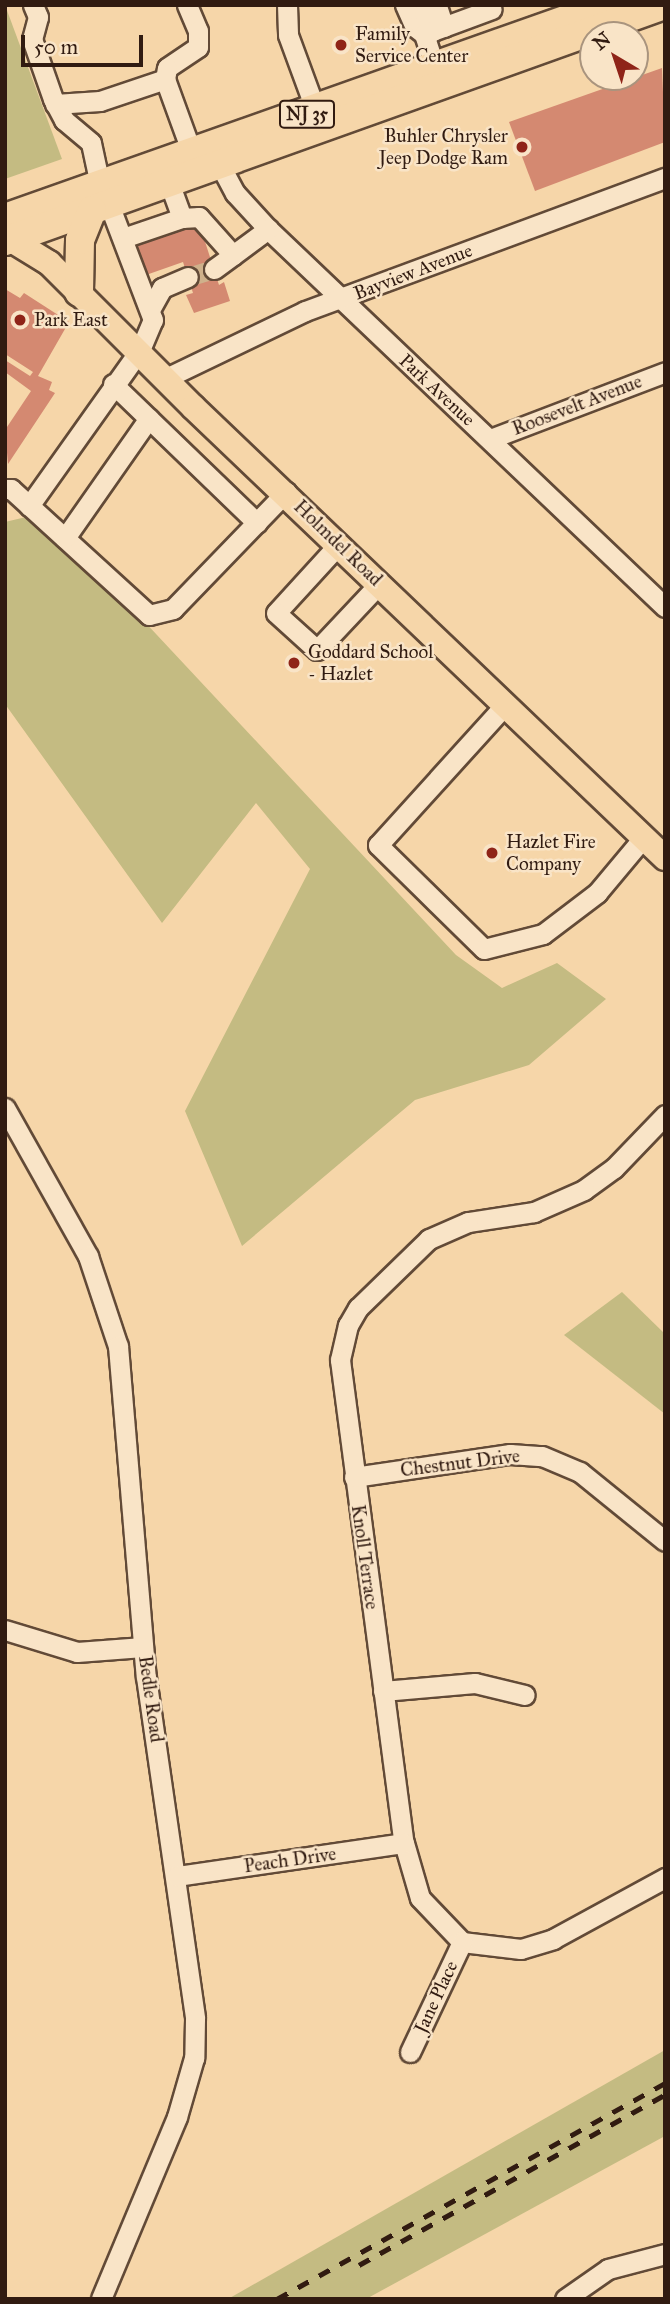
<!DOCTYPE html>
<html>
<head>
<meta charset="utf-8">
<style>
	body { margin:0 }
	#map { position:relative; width:670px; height:2304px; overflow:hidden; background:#f6d6a9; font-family:"IM FELL Great Primer",serif }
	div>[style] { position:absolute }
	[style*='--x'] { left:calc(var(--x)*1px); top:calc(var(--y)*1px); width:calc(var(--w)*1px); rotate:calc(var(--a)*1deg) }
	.green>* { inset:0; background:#c4bb82 }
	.building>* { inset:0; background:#d48971 }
	.minor-tunnel>* { height:19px; margin-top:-9.5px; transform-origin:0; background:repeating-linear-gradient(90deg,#cfb18b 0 19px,transparent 0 29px) }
	.roads { filter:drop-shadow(2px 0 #624a37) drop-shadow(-2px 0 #624a37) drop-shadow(0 2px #624a37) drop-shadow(0 -2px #624a37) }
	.minor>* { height:19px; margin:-9.5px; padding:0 9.5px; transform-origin:9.5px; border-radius:9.5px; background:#f9e4c7 }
	.major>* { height:24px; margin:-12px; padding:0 12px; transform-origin:12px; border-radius:12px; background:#f6d6a9 }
	.highway>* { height:28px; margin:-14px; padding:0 14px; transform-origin:14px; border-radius:14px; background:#f6d6a9 }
	.rail>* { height:5px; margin-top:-2.5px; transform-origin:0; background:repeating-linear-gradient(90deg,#311b11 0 12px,transparent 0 24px) }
	.dots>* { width:19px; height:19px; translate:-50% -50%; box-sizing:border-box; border:4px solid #f9e4c7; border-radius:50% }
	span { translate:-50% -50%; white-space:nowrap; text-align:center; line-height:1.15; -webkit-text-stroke:5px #f9e4c7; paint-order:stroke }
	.shield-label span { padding:2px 5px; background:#f9e4c7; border:2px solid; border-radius:5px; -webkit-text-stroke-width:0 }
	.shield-label { font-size:18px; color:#311b11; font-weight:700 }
	.poi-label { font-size:19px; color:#311b11 }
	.left { translate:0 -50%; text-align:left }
	.right { translate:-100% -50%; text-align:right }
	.street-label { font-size:19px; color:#311b11 }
	.frame { position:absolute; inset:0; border:7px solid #311b11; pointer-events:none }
	.north { position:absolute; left:579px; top:21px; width:70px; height:70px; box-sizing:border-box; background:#f9e4c7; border:2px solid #a9947e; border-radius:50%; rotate:321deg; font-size:19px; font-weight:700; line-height:28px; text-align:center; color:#311b11 }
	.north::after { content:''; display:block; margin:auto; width:24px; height:32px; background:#8f2418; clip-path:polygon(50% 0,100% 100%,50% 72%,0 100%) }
	.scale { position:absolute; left:21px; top:35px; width:122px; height:32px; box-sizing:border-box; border:4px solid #311b11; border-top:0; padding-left:9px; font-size:21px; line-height:24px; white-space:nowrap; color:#311b11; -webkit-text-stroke:5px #f9e4c7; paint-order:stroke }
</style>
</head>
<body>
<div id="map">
	<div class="green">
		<div style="clip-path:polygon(5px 5px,62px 159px,5px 179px)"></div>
		<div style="clip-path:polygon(43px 513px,456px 955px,502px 988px,557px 963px,606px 999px,529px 1065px,415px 1100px,242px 1246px,185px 1111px,310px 869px,256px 803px,162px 923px,5px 704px,5px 522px)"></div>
		<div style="clip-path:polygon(622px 1292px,665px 1334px,665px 1414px,564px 1335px)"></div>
		<div style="clip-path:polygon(665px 2050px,665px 2136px,366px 2299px,228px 2299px)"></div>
	</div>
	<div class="building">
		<div style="clip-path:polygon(662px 68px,665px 142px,535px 191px,509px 122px)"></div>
		<div style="clip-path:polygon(199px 223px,219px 285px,224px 282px,230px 301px,194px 313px,186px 295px,193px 293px,183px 262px,146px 275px,136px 244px)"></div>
		<div style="clip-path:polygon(5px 289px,20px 298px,24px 293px,69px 322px,38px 376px,52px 382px,49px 390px,55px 393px,8px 464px,5px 430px,31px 391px,5px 372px,5px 360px,30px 376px,33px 372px,5px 354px)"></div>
	</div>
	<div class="minor-tunnel">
		<div style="--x:188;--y:277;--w:27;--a:-17"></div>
	</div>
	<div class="roads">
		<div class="minor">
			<div style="--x:33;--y:5;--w:13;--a:67"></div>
			<div style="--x:38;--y:17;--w:23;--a:105"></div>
			<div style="--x:32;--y:39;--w:64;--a:70.7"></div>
			<div style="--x:53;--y:99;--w:24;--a:62"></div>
			<div style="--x:64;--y:120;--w:35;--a:40"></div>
			<div style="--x:91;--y:143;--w:43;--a:77.9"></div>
			<div style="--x:187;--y:5;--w:28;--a:67"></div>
			<div style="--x:198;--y:31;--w:16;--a:90"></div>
			<div style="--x:198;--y:47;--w:37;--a:146"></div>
			<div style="--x:167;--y:68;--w:11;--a:100"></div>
			<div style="--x:165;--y:79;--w:79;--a:70"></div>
			<div style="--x:287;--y:5;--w:30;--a:88"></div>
			<div style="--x:288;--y:35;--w:81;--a:69.8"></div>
			<div style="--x:405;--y:5;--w:24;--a:66"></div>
			<div style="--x:415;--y:27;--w:11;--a:38"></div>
			<div style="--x:424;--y:34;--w:36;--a:72"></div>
			<div style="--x:437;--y:6;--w:22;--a:72"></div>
			<div style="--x:424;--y:11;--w:22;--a:68"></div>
			<div style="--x:424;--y:34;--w:72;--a:-20.2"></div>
			<div style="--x:55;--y:104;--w:45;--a:-3.8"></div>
			<div style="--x:100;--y:101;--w:69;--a:-18.7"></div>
			<div style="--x:220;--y:165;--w:32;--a:62"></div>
			<div style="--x:235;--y:193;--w:49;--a:47.5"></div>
			<div style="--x:268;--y:229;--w:548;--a:43.6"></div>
			<div style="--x:182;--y:218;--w:17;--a:-3"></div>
			<div style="--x:199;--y:217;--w:51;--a:48.2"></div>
			<div style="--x:233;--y:255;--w:44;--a:-36.6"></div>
			<div style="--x:123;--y:238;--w:62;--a:-18.7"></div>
			<div style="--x:182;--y:218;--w:37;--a:-110"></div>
			<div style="--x:214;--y:269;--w:24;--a:-36"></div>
			<div style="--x:151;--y:308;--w:23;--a:-61"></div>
			<div style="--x:162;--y:288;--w:28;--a:-23"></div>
			<div style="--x:166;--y:378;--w:154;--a:-25.7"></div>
			<div style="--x:305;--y:311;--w:384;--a:-20.3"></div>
			<div style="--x:113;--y:384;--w:200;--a:44"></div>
			<div style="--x:490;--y:439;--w:187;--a:-20.9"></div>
			<div style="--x:5;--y:489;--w:6;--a:0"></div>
			<div style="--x:11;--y:489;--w:187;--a:42.4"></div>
			<div style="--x:149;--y:615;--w:25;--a:-14"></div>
			<div style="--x:173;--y:609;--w:163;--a:-46"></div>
			<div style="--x:29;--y:506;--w:191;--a:-54.6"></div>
			<div style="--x:140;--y:350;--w:33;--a:-67"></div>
			<div style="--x:153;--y:320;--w:124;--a:-110.8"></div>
			<div style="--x:65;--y:538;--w:146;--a:-55"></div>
			<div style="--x:339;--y:544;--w:93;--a:132.4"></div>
			<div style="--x:276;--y:613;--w:55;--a:42.1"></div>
			<div style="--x:317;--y:650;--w:92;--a:-46.8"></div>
			<div style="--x:505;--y:705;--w:189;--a:132.2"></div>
			<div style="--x:378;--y:845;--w:148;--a:44.5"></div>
			<div style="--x:484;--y:949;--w:61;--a:-14.3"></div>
			<div style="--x:543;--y:934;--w:68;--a:-37.2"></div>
			<div style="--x:597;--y:893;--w:72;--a:-50.1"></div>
			<div style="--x:5;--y:1108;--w:170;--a:60.7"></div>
			<div style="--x:88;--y:1256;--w:95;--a:71.6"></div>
			<div style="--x:118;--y:1346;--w:332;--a:85.2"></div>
			<div style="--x:146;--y:1677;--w:345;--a:81.8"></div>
			<div style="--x:195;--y:2019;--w:39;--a:91"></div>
			<div style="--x:194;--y:2058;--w:61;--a:106.1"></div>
			<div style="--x:177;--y:2117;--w:197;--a:112.7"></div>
			<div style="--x:665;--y:1115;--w:74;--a:133.9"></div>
			<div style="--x:614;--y:1168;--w:37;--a:144"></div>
			<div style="--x:584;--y:1190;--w:55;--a:156.3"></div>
			<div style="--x:534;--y:1212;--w:67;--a:171.4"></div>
			<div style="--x:468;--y:1222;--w:43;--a:156.4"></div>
			<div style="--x:429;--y:1239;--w:99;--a:135.8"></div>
			<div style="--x:358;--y:1308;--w:20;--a:120"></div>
			<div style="--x:348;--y:1325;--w:36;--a:103"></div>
			<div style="--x:340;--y:1360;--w:487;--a:82.5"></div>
			<div style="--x:404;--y:1843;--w:57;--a:73.8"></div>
			<div style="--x:420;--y:1898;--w:61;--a:46.3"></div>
			<div style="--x:462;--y:1942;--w:59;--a:6.8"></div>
			<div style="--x:521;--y:1949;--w:34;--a:-17"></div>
			<div style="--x:553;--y:1939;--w:128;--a:-28.6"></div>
			<div style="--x:354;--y:1477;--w:158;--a:-8.4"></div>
			<div style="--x:510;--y:1454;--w:32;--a:4"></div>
			<div style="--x:542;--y:1456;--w:41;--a:22.8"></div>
			<div style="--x:580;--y:1472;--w:109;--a:39.1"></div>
			<div style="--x:5;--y:1630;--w:75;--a:17"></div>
			<div style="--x:77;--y:1652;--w:66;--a:-4.3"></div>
			<div style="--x:383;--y:1691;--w:92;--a:-5"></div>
			<div style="--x:475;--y:1683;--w:51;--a:13.5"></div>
			<div style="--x:177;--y:1876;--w:229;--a:-8.3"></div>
			<div style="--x:410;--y:2052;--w:122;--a:-64.7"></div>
			<div style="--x:565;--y:2299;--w:52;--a:-34.9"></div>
			<div style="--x:608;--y:2269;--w:59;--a:-14.7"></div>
		</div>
		<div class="major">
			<div style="--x:5;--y:236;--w:52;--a:31.5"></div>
			<div style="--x:49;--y:263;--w:204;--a:45"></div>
			<div style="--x:193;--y:407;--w:653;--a:43.7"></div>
		</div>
		<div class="highway">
			<div style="--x:5;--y:218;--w:639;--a:-19.48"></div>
			<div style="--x:5;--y:241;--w:700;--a:-19.7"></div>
			<div style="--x:79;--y:292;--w:52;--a:-88.9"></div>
			<div style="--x:80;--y:240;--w:32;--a:-68"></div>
		</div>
	</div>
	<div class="rail">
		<div style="--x:359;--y:2265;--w:350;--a:-29.1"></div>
		<div style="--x:277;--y:2299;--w:444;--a:-29.1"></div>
	</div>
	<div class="dots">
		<div style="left:341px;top:45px;background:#8f2418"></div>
		<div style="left:522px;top:147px;background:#8f2418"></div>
		<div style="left:20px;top:320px;background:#8f2418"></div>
		<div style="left:294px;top:663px;background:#8f2418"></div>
		<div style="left:492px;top:853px;background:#8f2418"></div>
	</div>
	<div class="shield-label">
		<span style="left:307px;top:114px">NJ 35</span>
	</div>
	<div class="poi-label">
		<span class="left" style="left:355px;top:45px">Family<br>Service Center</span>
		<span class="right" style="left:508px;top:147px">Buhler Chrysler<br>Jeep Dodge Ram</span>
		<span class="left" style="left:34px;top:320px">Park East</span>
		<span class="left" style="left:308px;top:663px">Goddard School<br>- Hazlet</span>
		<span class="left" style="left:506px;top:853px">Hazlet Fire<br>Company</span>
	</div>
	<div class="street-label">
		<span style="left:413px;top:272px;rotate:-21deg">Bayview Avenue</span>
		<span style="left:437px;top:390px;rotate:43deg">Park Avenue</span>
		<span style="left:577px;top:405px;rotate:-21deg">Roosevelt Avenue</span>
		<span style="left:338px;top:543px;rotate:44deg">Holmdel Road</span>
		<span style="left:460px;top:1463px;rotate:-7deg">Chestnut Drive</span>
		<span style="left:365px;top:1557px;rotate:82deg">Knoll Terrace</span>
		<span style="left:151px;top:1699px;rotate:82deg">Bedle Road</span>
		<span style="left:290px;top:1860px;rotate:-8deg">Peach Drive</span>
		<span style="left:436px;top:1997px;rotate:-65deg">Jane Place</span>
	</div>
	<div class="frame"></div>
	<div class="north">N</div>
	<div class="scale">50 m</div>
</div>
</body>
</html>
